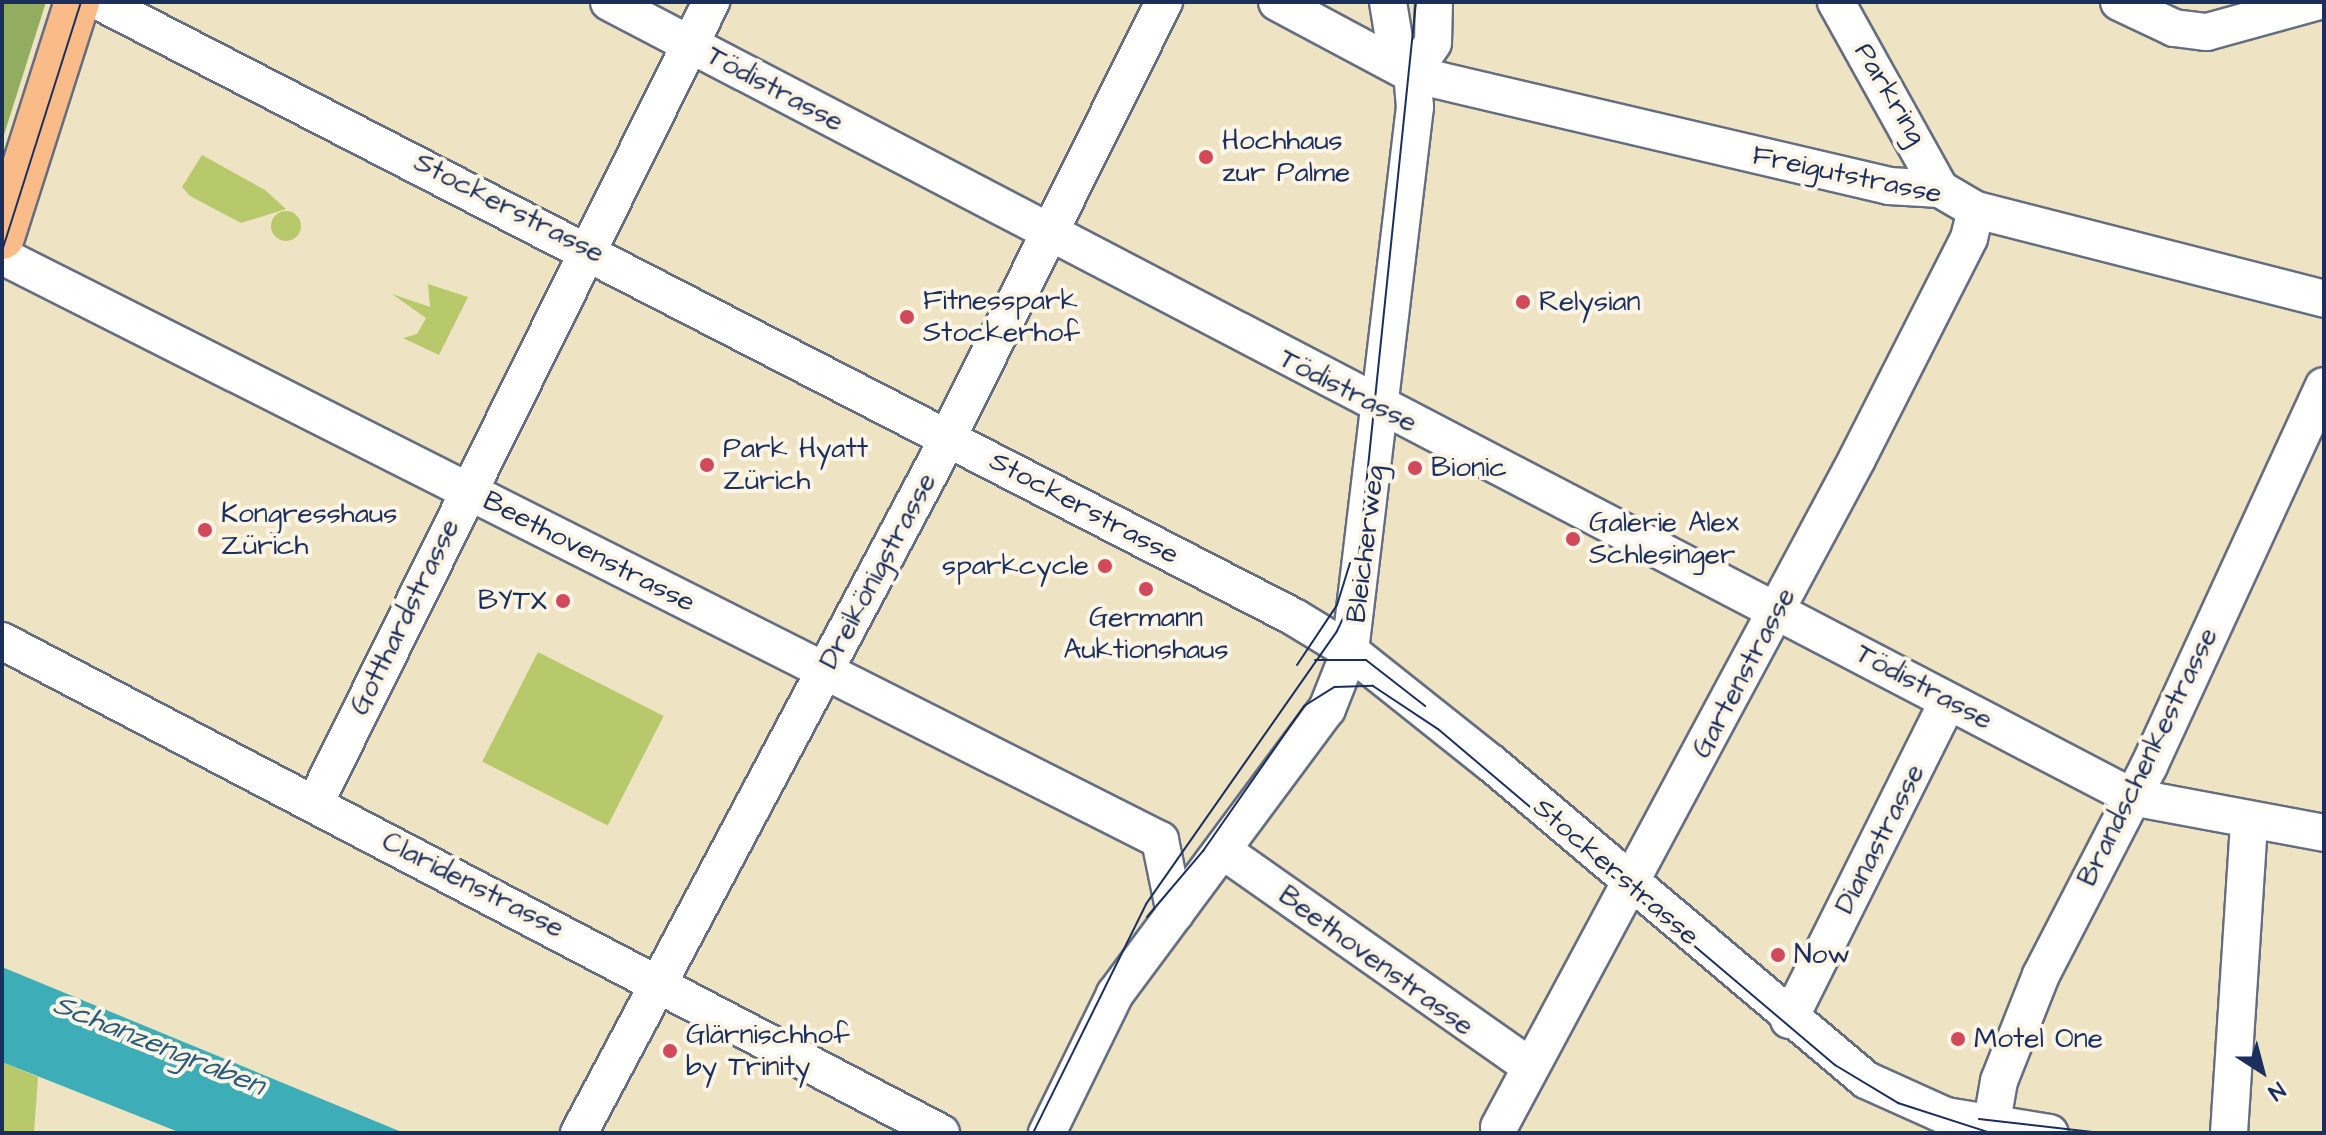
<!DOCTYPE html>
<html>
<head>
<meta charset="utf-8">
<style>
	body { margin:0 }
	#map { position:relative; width:2326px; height:1135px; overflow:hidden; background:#eee3c3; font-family:"Architects Daughter",sans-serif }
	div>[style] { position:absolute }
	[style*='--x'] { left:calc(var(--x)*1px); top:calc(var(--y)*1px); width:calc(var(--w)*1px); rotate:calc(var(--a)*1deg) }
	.green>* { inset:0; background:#b8c96c; transform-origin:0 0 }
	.round { border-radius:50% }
	.forest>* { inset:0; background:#92ad60 }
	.water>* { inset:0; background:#3daeb7 }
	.roads { filter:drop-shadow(2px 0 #656e81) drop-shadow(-2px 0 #656e81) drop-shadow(0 2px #656e81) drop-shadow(0 -2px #656e81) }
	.minor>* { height:36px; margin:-18px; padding:0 18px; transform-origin:18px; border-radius:18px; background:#fff }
	.major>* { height:44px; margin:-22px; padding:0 22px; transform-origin:22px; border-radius:22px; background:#f9bc89 }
	.tram>* { height:2px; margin:-1px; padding:0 1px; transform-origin:1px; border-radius:1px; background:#1b2f5e }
	.dots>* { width:22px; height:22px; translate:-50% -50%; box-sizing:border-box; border:4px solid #fcf5e5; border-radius:50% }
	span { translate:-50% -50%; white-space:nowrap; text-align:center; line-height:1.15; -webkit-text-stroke:8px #fcf5e5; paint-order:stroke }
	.street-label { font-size:28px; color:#1b2f5e }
	.poi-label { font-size:28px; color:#1b2f5e }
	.left { translate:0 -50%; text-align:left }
	.right { translate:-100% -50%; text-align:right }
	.water-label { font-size:30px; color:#275b7d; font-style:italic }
	.frame { position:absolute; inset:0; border:4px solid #1b2f5e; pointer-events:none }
	.north { position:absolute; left:2222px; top:1031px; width:80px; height:80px; -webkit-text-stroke:6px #fcf5e5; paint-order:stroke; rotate:144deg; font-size:22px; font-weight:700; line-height:32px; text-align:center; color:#1b2f5e }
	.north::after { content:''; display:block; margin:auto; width:28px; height:36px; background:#1b2f5e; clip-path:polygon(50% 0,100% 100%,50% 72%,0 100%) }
</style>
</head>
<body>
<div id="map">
	<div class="green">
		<div style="clip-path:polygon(202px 155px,265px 190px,286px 209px,241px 223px,190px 196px,182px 187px)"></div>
		<div class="round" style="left:271px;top:211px;width:30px;height:30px"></div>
		<div style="clip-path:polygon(428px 284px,468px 297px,439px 355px,403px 338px,417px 334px,426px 318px,392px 294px,430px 307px)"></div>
		<div style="left:538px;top:652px;width:141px;height:123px;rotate:27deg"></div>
		<div style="clip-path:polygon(2px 1062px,38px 1077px,34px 1133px,2px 1133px)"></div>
	</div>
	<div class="forest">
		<div style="clip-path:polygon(2px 2px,46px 2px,2px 141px)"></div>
	</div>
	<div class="water">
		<div style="clip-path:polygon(2px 967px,213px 1054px,404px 1133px,181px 1133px,2px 1062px)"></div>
	</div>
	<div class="roads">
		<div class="minor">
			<div style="--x:100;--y:2;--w:1343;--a:27.25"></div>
			<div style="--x:1294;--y:617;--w:66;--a:31.3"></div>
			<div style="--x:1350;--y:651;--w:180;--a:38.5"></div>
			<div style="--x:1491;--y:763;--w:491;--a:40.2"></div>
			<div style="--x:1866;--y:1080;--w:88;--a:24.2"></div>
			<div style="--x:1946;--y:1116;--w:105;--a:9.3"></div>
			<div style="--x:609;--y:2;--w:1718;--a:27.56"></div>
			<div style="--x:2132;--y:797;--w:195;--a:10.6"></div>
			<div style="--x:1277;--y:2;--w:153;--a:28.1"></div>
			<div style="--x:1412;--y:74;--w:490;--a:13.2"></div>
			<div style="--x:1889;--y:186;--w:51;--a:3.4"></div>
			<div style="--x:1940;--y:189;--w:42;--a:30.3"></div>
			<div style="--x:1976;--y:210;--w:359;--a:14.3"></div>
			<div style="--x:1836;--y:2;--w:214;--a:60.9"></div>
			<div style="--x:2119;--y:2;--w:61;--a:25.3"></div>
			<div style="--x:2174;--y:28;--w:33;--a:7"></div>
			<div style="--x:2207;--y:32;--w:113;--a:-15.4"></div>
			<div style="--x:1412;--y:74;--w:37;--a:-56"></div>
			<div style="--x:1433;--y:43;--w:41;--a:-88.6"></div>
			<div style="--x:2;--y:256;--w:1297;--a:26.76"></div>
			<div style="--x:1160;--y:840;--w:75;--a:78.4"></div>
			<div style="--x:2;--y:641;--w:1060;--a:27.65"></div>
			<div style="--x:315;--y:803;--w:894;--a:-63.69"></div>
			<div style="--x:1225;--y:852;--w:372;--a:35.1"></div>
			<div style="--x:1789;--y:1020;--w:356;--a:-63.5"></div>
			<div style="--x:1499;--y:1127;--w:758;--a:-61.81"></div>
			<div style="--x:1857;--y:459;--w:248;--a:-63.1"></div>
			<div style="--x:1969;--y:238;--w:29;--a:-76"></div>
			<div style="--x:579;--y:1133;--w:754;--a:-62.01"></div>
			<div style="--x:933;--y:467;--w:519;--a:-63.58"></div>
			<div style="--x:1047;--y:1133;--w:155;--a:-63.9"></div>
			<div style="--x:1115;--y:994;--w:355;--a:-53.4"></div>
			<div style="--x:1327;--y:709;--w:62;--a:-68.4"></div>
			<div style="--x:1350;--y:651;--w:548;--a:-83.19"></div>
			<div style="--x:1415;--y:107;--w:33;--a:-95"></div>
			<div style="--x:1412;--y:74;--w:28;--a:-125"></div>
			<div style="--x:1396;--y:51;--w:50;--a:-99.3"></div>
			<div style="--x:1990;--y:1133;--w:53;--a:-80.2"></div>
			<div style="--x:1999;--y:1081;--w:114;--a:-68.4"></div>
			<div style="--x:2041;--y:975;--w:235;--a:-62.7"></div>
			<div style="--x:2149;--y:766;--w:418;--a:-65.3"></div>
			<div style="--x:2229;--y:1133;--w:312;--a:-86.3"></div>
		</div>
		<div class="major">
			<div style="--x:2;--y:237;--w:247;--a:-72.3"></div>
		</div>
	</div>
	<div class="tram">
		<div style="--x:2;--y:251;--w:261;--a:-72.4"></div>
		<div style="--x:1315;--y:660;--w:51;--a:0"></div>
		<div style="--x:1366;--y:660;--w:75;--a:37.9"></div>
		<div style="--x:1297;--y:665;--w:72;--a:-56.3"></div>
		<div style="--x:1337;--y:605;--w:44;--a:-72.8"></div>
		<div style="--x:1147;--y:917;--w:87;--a:-49.7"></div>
		<div style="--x:1203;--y:851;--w:177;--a:-55.1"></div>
		<div style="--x:1304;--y:706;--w:36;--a:-32"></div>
		<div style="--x:1335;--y:687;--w:38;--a:-2"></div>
		<div style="--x:1373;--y:686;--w:78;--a:33.5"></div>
		<div style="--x:1438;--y:729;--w:520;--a:40.24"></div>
		<div style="--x:1835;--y:1065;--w:74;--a:31.1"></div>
		<div style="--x:1898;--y:1103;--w:98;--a:17.9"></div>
		<div style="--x:1979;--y:1119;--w:123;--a:6.5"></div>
		<div style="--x:1033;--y:1133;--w:255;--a:-63.7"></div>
		<div style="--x:1146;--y:904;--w:333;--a:-55"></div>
		<div style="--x:1337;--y:631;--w:42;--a:-64.7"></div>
		<div style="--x:1355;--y:593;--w:594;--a:-84.11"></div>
	</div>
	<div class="dots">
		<div style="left:1206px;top:157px;background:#d1495b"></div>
		<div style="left:1523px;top:302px;background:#d1495b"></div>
		<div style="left:907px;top:317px;background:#d1495b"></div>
		<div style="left:707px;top:465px;background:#d1495b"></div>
		<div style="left:1415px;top:468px;background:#d1495b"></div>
		<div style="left:205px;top:530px;background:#d1495b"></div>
		<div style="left:1573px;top:539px;background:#d1495b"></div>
		<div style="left:1105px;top:566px;background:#d1495b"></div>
		<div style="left:1146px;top:589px;background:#d1495b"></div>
		<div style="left:563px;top:601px;background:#d1495b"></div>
		<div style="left:1778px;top:955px;background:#d1495b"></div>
		<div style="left:1958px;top:1039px;background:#d1495b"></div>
		<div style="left:670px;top:1051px;background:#d1495b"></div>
	</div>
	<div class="street-label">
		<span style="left:775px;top:89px;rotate:28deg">Tödistrasse</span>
		<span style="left:1890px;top:94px;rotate:59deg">Parkring</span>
		<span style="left:1847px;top:175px;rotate:12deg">Freigutstrasse</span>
		<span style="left:509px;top:208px;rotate:27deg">Stockerstrasse</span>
		<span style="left:1348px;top:391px;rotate:27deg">Tödistrasse</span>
		<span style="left:1084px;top:508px;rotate:28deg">Stockerstrasse</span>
		<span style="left:1366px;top:544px;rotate:-83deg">Bleicherweg</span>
		<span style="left:589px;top:552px;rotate:27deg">Beethovenstrasse</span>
		<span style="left:878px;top:571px;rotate:-62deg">Dreikönigstrasse</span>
		<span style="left:405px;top:617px;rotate:-64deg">Gotthardstrasse</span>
		<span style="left:1744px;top:673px;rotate:-62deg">Gartenstrasse</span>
		<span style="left:1924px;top:687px;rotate:28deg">Tödistrasse</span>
		<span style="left:2148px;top:757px;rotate:-64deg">Brandschenkestrasse</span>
		<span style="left:1880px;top:839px;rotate:-63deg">Dianastrasse</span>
		<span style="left:1616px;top:872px;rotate:41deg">Stockerstrasse</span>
		<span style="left:473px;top:885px;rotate:27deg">Claridenstrasse</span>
		<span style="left:1376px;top:961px;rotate:36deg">Beethovenstrasse</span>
	</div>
	<div class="poi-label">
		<span class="left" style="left:1222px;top:157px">Hochhaus<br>zur Palme</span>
		<span class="left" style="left:923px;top:317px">Fitnesspark<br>Stockerhof</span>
		<span class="left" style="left:1539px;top:302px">Relysian</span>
		<span class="left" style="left:723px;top:465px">Park Hyatt<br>Zürich</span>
		<span class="left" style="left:1431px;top:468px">Bionic</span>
		<span class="left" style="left:221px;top:530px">Kongresshaus<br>Zürich</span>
		<span class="left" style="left:1589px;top:539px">Galerie Alex<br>Schlesinger</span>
		<span class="right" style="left:1089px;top:566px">sparkcycle</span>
		<span class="right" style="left:547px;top:601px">BYTX</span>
		<span style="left:1146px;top:634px">Germann<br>Auktionshaus</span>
		<span class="left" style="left:1794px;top:955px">Now</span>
		<span class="left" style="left:686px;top:1051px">Glärnischhof<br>by Trinity</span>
		<span class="left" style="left:1974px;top:1039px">Motel One</span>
	</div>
	<div class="water-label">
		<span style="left:159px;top:1045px;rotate:22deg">Schanzengraben</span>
	</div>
	<div class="frame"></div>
	<div class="north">N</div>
</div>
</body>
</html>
